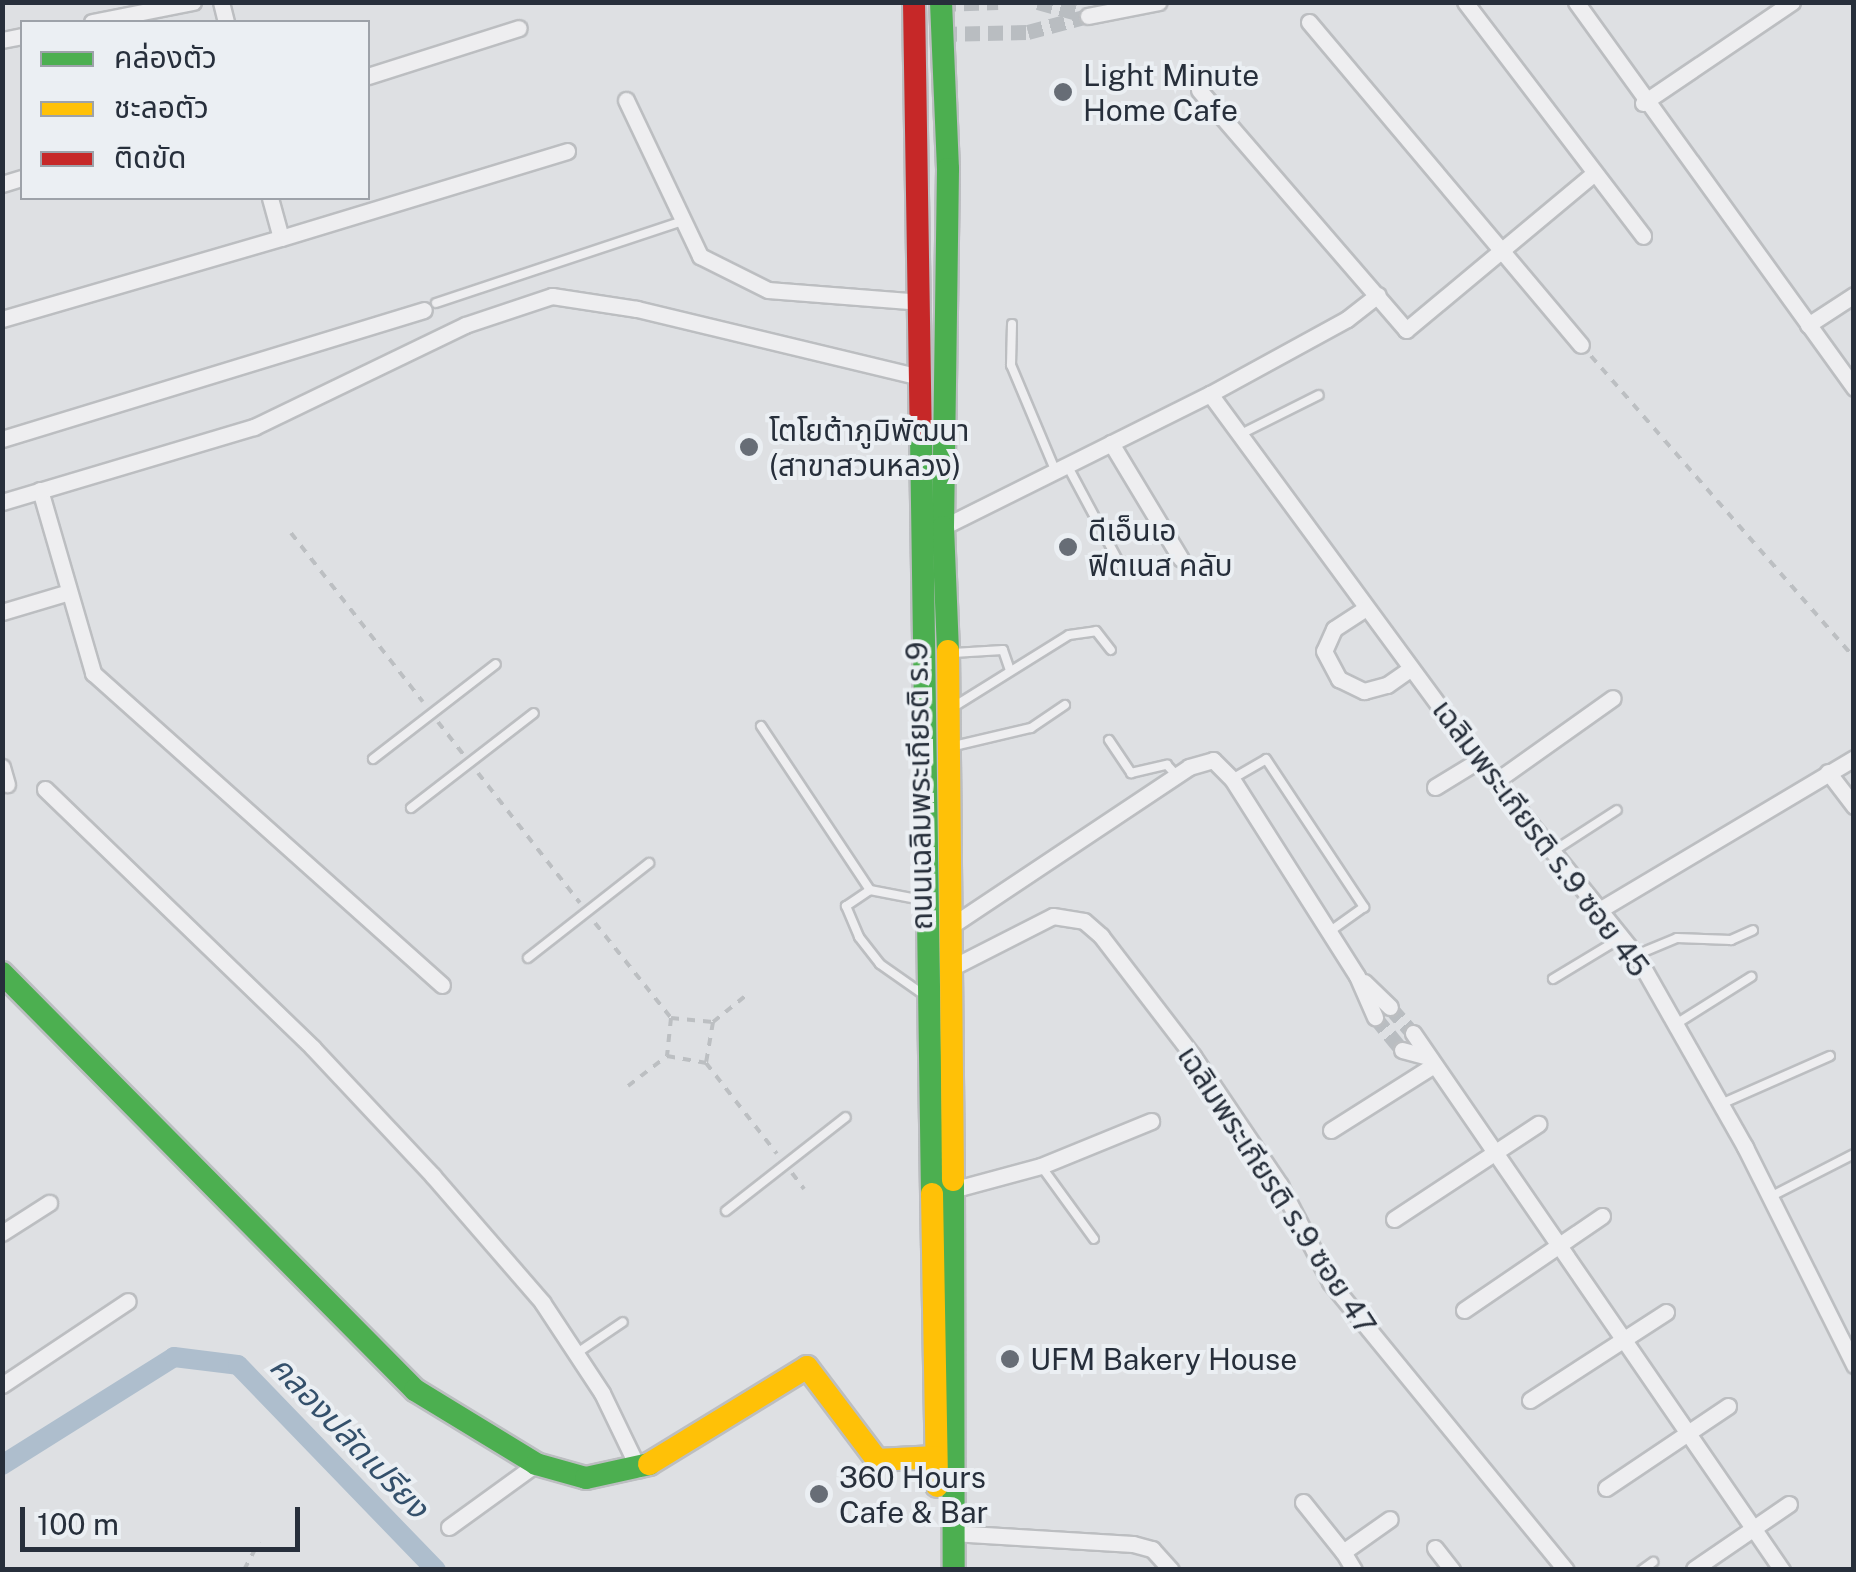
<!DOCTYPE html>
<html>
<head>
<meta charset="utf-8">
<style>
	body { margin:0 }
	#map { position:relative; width:1856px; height:1572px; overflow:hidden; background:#dee0e3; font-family:"Public Sans","Noto Sans Thai",sans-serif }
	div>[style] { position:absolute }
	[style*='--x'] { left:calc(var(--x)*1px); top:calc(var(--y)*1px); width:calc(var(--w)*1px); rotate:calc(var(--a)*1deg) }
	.canal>* { height:20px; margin:-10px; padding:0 10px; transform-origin:10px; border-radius:10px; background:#aebecd }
	.street-tunnel>* { height:15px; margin-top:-7.5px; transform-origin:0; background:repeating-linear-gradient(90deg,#b9bdc1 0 15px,transparent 0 23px) }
	.path>* { height:4px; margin-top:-2px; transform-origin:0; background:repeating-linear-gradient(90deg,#bcbfc2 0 8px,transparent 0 16px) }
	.roads { filter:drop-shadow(2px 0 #bcbec1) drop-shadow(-2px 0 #bcbec1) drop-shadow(0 2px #bcbec1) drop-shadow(0 -2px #bcbec1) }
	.lane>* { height:8px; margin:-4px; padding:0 4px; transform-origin:4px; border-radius:4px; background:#eeeef0 }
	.street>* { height:15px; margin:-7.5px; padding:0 7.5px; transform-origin:7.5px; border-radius:7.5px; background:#eeeef0 }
	.fast>* { height:22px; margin:-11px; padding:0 11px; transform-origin:11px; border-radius:11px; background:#4caf50 }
	.slow>* { height:22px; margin:-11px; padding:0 11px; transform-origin:11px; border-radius:11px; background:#ffc107 }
	.jam>* { height:22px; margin:-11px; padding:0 11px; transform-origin:11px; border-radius:11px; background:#c62828 }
	.dots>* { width:28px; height:28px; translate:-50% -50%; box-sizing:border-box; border:5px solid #ebeff3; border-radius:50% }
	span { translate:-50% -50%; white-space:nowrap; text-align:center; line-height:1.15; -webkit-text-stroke:8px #ebeff3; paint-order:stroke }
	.poi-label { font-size:30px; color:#272f3b }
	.left { translate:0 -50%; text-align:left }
	.street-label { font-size:30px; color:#272f3b }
	.water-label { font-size:32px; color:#34506b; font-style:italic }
	.frame { position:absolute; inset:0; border:5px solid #272f3b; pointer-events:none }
	.legend { position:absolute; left:20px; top:20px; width:350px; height:180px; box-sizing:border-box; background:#ebeff3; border:2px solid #9da2a9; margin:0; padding:12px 18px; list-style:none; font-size:30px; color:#272f3b }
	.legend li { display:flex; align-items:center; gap:20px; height:50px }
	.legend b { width:50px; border:2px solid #9da2a9 }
	.scale { position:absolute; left:20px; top:1507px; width:280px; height:45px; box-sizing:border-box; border:5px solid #272f3b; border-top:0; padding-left:12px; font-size:30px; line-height:35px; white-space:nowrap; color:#272f3b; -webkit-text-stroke:8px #ebeff3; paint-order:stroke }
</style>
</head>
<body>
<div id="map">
	<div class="canal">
		<div style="--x:2;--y:1465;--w:203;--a:-32.1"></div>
		<div style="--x:174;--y:1357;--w:64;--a:7.1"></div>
		<div style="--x:238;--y:1365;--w:285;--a:46"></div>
	</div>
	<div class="street-tunnel">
		<div style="--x:1038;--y:2;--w:52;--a:15.6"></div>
		<div style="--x:941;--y:4;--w:57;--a:-2"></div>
		<div style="--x:942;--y:34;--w:86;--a:-1.3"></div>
		<div style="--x:1028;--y:32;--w:62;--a:-14.9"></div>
		<div style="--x:1390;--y:1007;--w:35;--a:49"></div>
		<div style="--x:1375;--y:1017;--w:43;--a:50.7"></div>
	</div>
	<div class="path">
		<div style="--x:1591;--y:356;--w:400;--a:48.9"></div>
		<div style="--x:291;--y:533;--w:214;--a:52"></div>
		<div style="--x:438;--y:722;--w:41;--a:52"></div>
		<div style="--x:478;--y:773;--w:165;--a:51.9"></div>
		<div style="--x:595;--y:923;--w:122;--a:51.3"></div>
		<div style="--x:671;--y:1018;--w:42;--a:5.4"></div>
		<div style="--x:713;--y:1022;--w:42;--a:99.7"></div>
		<div style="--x:706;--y:1063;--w:115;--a:52"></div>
		<div style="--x:671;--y:1018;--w:38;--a:96"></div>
		<div style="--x:667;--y:1056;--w:40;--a:10"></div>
		<div style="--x:713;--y:1022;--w:46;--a:-38.9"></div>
		<div style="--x:628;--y:1086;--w:49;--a:-37.6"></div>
		<div style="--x:792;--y:1173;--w:20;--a:53"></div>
		<div style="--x:244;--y:1570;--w:32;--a:-62"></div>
	</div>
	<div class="roads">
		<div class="lane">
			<div style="--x:436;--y:303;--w:256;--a:-18.4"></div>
			<div style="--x:1012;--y:324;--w:41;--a:91.4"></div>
			<div style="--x:1011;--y:365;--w:116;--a:67.2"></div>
			<div style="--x:1239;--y:435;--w:89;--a:-26.6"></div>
			<div style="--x:1067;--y:465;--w:115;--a:61.9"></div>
			<div style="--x:953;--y:653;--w:50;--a:-3.4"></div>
			<div style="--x:1003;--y:650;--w:21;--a:71"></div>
			<div style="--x:955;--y:706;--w:134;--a:-31.9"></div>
			<div style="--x:1069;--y:635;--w:27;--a:-8"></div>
			<div style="--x:1096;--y:631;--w:24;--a:52"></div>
			<div style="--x:761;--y:726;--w:197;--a:56.4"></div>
			<div style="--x:870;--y:890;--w:53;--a:10.9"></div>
			<div style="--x:1109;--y:740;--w:40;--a:56"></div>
			<div style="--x:1131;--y:773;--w:37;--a:-13"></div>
			<div style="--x:1167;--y:765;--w:16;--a:47"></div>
			<div style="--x:954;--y:746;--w:79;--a:-13.2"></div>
			<div style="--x:1031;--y:728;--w:41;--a:-34.1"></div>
			<div style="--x:373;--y:759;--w:155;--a:-37.7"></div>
			<div style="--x:1232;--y:779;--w:39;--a:-30"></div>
			<div style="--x:1266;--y:759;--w:178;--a:56.5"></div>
			<div style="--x:1364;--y:907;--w:43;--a:144.5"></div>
			<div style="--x:411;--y:808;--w:155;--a:-37.7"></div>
			<div style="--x:1552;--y:852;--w:77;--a:-32.9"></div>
			<div style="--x:870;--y:890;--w:29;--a:146"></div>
			<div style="--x:846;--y:906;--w:34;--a:67"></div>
			<div style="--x:859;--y:937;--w:34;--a:52"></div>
			<div style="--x:880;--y:964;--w:57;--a:35.1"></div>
			<div style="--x:1636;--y:955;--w:44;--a:-22.5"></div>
			<div style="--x:1677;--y:938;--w:54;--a:2.1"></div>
			<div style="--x:1731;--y:940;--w:24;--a:-24"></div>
			<div style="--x:528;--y:958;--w:154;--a:-38.1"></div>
			<div style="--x:1553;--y:979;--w:79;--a:-31.1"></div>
			<div style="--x:1676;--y:1024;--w:89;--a:-32.1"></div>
			<div style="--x:1721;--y:1104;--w:119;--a:-23.8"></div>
			<div style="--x:1041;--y:1166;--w:90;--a:54"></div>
			<div style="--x:1770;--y:1197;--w:94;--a:-27.1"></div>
			<div style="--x:726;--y:1211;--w:152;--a:-38.1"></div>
			<div style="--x:577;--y:1353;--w:55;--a:-34"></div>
			<div style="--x:1642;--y:1570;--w:14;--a:-36"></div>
		</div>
		<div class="street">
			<div style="--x:221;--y:2;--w:21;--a:76"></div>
			<div style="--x:1465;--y:2;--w:294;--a:52.7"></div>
			<div style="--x:1576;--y:2;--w:476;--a:54.2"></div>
			<div style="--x:1088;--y:16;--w:72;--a:-11.2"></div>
			<div style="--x:92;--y:22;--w:103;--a:-11.2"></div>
			<div style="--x:1309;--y:22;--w:422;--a:49.9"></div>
			<div style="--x:2;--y:40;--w:20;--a:-11"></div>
			<div style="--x:368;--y:76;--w:158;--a:-17.6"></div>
			<div style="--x:1199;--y:90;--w:317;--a:49.2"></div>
			<div style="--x:1406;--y:330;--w:244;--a:-39.8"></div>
			<div style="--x:626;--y:100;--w:173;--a:64.6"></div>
			<div style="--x:700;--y:256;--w:76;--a:26.6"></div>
			<div style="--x:768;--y:290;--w:151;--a:4.5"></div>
			<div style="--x:1643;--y:103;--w:180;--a:-34.1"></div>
			<div style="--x:2;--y:184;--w:21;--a:-17"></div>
			<div style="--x:270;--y:198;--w:41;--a:74.6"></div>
			<div style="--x:281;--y:238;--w:299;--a:-16.9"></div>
			<div style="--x:2;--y:319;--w:291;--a:-16.2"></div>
			<div style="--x:1808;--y:325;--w:55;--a:-33.1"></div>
			<div style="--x:1210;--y:394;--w:454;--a:53.7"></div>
			<div style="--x:1479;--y:760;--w:250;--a:51.2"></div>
			<div style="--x:1636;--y:955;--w:221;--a:60.4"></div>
			<div style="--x:1745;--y:1147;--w:244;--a:63.4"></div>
			<div style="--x:2;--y:439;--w:441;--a:-17"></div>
			<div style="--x:1111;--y:443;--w:135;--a:58.9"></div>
			<div style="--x:40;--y:490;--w:191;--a:73.8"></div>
			<div style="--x:93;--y:673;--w:468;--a:41.8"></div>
			<div style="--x:2;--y:502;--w:263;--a:-16.6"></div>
			<div style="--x:254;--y:427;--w:234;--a:-25.8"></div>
			<div style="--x:465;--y:325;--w:92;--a:-18.4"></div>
			<div style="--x:552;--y:296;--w:86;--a:8.7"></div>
			<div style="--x:637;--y:309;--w:291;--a:13.5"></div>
			<div style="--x:943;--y:527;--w:298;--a:-26.5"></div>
			<div style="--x:1210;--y:394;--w:156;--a:-28.7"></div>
			<div style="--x:1347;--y:319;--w:39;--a:-38"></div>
			<div style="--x:1366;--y:608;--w:38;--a:147"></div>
			<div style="--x:1334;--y:629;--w:24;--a:114"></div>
			<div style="--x:1324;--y:651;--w:32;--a:62"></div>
			<div style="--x:1339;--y:679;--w:28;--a:26"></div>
			<div style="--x:1364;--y:691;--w:24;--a:-15"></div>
			<div style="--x:1387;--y:685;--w:29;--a:-35"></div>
			<div style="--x:2;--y:612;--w:70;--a:-16.6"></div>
			<div style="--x:2;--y:767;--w:18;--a:74"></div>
			<div style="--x:1828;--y:772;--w:43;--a:52.6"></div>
			<div style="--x:1496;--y:781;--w:143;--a:-35.4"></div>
			<div style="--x:1435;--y:787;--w:52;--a:-31.5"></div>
			<div style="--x:45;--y:789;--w:373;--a:44"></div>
			<div style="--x:313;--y:1048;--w:175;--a:46.8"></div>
			<div style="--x:433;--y:1176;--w:167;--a:49.1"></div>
			<div style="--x:542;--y:1302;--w:109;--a:56.6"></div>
			<div style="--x:602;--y:1393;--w:85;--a:64.3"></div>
			<div style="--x:1601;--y:909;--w:295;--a:-30.8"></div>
			<div style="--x:951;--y:926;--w:286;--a:-33.7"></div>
			<div style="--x:1189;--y:767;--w:25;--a:-16"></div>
			<div style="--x:1213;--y:760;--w:27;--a:45"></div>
			<div style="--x:1232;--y:779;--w:233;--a:57.6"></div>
			<div style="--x:1357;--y:976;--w:45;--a:66.3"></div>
			<div style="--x:951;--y:968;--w:114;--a:-27"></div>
			<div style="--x:1053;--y:916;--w:31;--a:9"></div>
			<div style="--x:1084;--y:921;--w:23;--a:41"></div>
			<div style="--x:1101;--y:936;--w:151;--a:52.5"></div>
			<div style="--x:1193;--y:1056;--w:156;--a:56"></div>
			<div style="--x:1280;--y:1185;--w:109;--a:62.7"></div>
			<div style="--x:1330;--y:1282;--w:372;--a:50.7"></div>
			<div style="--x:1364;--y:982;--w:36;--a:44"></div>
			<div style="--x:1413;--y:1033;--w:652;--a:55.51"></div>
			<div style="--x:1402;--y:1050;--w:28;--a:15"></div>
			<div style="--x:1331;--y:1130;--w:122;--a:-32.3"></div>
			<div style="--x:952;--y:1190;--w:92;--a:-15.1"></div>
			<div style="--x:1041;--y:1166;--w:119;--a:-22.2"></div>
			<div style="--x:1394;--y:1219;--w:173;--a:-33.4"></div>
			<div style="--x:2;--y:1233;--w:56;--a:-32.6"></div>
			<div style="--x:1464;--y:1310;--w:167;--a:-34.3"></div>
			<div style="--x:2;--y:1385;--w:151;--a:-33.7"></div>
			<div style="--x:1530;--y:1400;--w:162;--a:-32.9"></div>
			<div style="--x:1606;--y:1488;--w:147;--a:-33.9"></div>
			<div style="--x:1303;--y:1502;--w:64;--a:51.3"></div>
			<div style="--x:449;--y:1527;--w:107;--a:-35.9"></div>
			<div style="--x:952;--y:1533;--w:181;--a:3.5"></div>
			<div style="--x:1133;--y:1544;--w:20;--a:15"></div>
			<div style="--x:1152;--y:1549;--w:28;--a:48"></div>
			<div style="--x:1435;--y:1548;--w:28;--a:52"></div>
			<div style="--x:1694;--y:1569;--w:115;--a:-34.4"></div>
			<div style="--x:1354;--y:1570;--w:21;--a:-121"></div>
			<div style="--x:1343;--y:1552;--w:57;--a:-35.1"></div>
		</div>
		<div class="fast">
			<div style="--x:941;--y:2;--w:167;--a:87.6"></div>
			<div style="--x:948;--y:169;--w:358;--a:90.8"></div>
			<div style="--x:943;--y:527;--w:124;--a:87.7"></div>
			<div style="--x:921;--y:434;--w:760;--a:89.17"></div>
			<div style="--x:2;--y:973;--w:587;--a:45.28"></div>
			<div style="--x:415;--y:1390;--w:142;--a:31.4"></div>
			<div style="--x:536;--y:1464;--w:52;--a:15.6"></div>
			<div style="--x:586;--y:1478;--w:65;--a:-12.5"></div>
			<div style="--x:953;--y:1180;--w:390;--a:89.9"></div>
		</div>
		<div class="slow">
			<div style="--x:948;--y:651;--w:529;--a:89.46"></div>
			<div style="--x:932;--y:1194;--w:292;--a:89"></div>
			<div style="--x:649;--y:1464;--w:185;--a:-31.5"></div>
			<div style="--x:807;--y:1367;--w:116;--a:53"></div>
			<div style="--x:877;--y:1460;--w:59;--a:-2.9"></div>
		</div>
		<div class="jam">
			<div style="--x:914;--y:2;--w:432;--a:89.1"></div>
		</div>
	</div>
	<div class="dots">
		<div style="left:1063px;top:92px;background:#676d76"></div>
		<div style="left:749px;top:447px;background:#676d76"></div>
		<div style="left:1068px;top:547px;background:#676d76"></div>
		<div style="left:1010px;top:1359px;background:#676d76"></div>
		<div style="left:819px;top:1494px;background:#676d76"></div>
	</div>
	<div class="poi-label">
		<span class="left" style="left:1083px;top:92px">Light Minute<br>Home Cafe</span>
		<span class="left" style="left:769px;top:447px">โตโยต้าภูมิพัฒนา<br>(สาขาสวนหลวง)</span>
		<span class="left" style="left:1088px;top:547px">ดีเอ็นเอ<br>ฟิตเนส คลับ</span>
		<span class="left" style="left:1030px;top:1359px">UFM Bakery House</span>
		<span class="left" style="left:839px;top:1494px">360 Hours<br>Cafe &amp; Bar</span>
	</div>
	<div class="street-label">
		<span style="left:919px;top:786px;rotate:-91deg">ถนนเฉลิมพระเกียรติ ร.9</span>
		<span style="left:1541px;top:838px;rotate:53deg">เฉลิมพระเกียรติ ร.9 ซอย 45</span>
		<span style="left:1277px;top:1190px;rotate:57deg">เฉลิมพระเกียรติ ร.9 ซอย 47</span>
	</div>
	<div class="water-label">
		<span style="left:349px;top:1437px;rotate:46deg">คลองปลัดเปรียง</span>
	</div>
	<div class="frame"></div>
	<ul class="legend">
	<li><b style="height:12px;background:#4caf50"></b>คล่องตัว</li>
	<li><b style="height:12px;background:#ffc107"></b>ชะลอตัว</li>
	<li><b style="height:12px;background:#c62828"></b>ติดขัด</li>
	</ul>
	<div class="scale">100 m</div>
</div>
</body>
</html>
